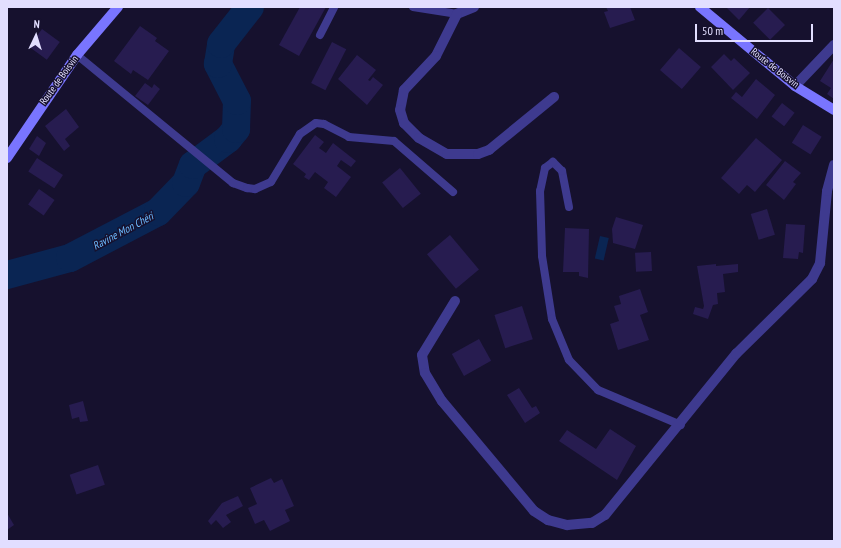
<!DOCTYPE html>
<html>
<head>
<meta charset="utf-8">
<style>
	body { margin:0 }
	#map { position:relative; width:841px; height:548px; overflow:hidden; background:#16112e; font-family:"PT Sans Narrow",sans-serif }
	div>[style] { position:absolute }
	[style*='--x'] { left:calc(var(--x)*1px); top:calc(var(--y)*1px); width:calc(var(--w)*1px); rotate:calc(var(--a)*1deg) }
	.water>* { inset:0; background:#0a2553; transform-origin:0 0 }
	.river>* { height:28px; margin:-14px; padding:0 14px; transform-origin:14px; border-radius:14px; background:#0a2553 }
	.building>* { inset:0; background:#271c50; transform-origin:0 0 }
	.lane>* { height:8px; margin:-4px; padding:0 4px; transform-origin:4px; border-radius:4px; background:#3e3a8f }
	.street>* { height:10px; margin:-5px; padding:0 5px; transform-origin:5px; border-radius:5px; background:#3e3a8f }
	.secondary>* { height:10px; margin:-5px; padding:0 5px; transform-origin:5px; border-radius:5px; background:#7975ff }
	span { translate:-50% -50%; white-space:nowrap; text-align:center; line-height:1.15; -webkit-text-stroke:3px #16112e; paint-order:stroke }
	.street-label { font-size:10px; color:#e2deff }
	.water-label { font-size:11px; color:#6cbaff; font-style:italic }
	.frame { position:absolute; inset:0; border:8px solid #e2deff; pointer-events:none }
	.north { position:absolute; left:16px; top:16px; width:40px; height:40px; -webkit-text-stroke:3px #16112e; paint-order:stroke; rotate:4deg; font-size:11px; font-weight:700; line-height:16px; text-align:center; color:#e2deff }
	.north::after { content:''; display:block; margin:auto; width:14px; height:18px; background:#e2deff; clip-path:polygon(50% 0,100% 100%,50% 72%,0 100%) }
	.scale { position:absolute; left:695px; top:24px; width:118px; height:18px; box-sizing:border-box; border:2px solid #e2deff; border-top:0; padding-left:5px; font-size:12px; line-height:14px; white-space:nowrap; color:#e2deff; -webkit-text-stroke:3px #16112e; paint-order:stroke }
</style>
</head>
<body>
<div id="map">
	<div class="water">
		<div style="left:600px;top:236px;width:9px;height:23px;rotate:13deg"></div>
	</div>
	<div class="river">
		<div style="--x:7;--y:275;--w:65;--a:-15.1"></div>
		<div style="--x:70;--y:258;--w:99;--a:-27.6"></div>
		<div style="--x:158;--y:212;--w:40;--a:-46"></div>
		<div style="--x:186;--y:183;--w:19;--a:-69"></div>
		<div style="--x:193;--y:165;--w:44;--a:-36.6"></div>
		<div style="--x:228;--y:139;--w:13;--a:-51"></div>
		<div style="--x:236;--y:129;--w:28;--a:-88"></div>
		<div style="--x:237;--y:101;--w:42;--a:-117.2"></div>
		<div style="--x:218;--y:64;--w:20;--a:-81"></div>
		<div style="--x:221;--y:44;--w:47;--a:-51.9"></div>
	</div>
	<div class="building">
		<div style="clip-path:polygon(300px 7px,326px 7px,299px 56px,279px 45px)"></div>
		<div style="clip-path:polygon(606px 7px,630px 7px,635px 20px,610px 28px,604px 12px,608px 11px)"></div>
		<div style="clip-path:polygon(726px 7px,750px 7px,739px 20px)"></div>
		<div style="left:768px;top:8px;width:24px;height:21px;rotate:45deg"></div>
		<div style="clip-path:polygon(140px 26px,157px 38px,155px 41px,169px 51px,148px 80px,133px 70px,131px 74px,114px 61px)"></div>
		<div style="left:42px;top:29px;width:22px;height:22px;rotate:36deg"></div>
		<div style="left:332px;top:42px;width:16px;height:46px;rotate:27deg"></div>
		<div style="left:679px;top:48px;width:29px;height:29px;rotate:41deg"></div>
		<div style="clip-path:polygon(724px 54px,731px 61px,734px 58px,750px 73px,733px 90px,711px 67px)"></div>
		<div style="clip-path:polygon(357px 55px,376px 70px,368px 80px,370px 81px,373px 77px,383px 85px,367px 105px,338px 79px)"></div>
		<div style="clip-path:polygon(834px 59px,834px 99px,827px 94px,831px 88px,820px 81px)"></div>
		<div style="clip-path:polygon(756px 79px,775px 95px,757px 119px,731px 98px,736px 92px,742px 97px)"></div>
		<div style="clip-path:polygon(145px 83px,152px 88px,154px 84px,160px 89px,148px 105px,135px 96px)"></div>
		<div style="left:782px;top:103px;width:16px;height:17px;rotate:38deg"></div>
		<div style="clip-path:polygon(66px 109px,79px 127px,65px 139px,70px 146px,64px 151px,45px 126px)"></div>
		<div style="left:803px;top:125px;width:22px;height:21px;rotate:32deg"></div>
		<div style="clip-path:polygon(315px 135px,324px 142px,319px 148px,326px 153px,333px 143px,356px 161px,351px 167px,341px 160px,337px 166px,351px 177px,336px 197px,324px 188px,328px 182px,315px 172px,309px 180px,304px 177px,306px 174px,293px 164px)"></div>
		<div style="clip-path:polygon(37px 136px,46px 143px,39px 156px,29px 149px)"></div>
		<div style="clip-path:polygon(756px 138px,782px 160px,755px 192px,747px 185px,739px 194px,721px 178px)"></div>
		<div style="left:37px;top:158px;width:31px;height:16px;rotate:33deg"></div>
		<div style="clip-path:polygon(785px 161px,801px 173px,793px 182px,796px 184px,784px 200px,766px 185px)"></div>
		<div style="left:400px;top:168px;width:33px;height:23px;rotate:51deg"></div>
		<div style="left:39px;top:189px;width:19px;height:19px;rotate:35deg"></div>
		<div style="left:767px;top:209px;width:27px;height:17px;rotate:73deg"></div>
		<div style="clip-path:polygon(616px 217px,643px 225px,635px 249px,613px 243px,612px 229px)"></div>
		<div style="clip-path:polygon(786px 224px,805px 225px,803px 253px,799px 252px,798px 259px,783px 258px)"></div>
		<div style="clip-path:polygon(565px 228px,589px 229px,588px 278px,579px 276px,579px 272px,563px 272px)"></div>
		<div style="left:450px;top:235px;width:45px;height:30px;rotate:50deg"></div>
		<div style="left:651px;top:252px;width:19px;height:16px;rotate:87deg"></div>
		<div style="clip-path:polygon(716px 264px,716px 266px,738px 264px,738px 272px,723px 274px,725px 292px,717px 293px,718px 304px,713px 305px,708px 319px,693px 314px,695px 307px,703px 309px,704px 306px,697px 266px)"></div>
		<div style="clip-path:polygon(640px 289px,648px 312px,640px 315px,649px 340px,618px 350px,610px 324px,619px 321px,614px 306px,621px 304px,619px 296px)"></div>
		<div style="left:522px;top:306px;width:35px;height:29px;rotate:72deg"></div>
		<div style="left:479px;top:339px;width:25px;height:31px;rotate:61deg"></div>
		<div style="clip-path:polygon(519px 388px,532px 408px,536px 406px,540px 413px,525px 423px,507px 395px)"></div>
		<div style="clip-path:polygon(83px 401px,88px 421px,80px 422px,79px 417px,72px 419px,69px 405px)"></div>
		<div style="clip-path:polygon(610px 429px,636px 446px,617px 480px,559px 441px,567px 430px,596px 449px)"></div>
		<div style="left:98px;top:465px;width:21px;height:30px;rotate:71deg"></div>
		<div style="clip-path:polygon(271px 478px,274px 483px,282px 479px,294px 506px,285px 510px,290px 521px,270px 531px,264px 520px,255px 524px,248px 508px,257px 504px,250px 488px)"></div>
		<div style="clip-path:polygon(238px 496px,243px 506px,226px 515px,231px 522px,223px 528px,216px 520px,211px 525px,208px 521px,222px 503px)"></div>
		<div style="clip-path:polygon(7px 513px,14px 525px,7px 530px)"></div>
	</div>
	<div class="lane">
		<div style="--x:413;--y:7;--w:45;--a:9"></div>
		<div style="--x:320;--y:35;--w:31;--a:-63"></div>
		<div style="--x:77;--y:55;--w:202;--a:39.4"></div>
		<div style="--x:233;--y:183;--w:15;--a:20"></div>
		<div style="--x:247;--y:188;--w:8;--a:7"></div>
		<div style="--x:255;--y:189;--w:17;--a:-24"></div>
		<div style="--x:271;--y:182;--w:56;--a:-58.9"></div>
		<div style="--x:300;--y:134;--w:19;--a:-35"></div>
		<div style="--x:316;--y:123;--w:8;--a:7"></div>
		<div style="--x:324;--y:124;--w:28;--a:27"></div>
		<div style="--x:349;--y:137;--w:45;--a:5.1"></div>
		<div style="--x:394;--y:141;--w:78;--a:40.8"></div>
		<div style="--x:569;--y:207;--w:37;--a:-101"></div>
		<div style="--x:562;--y:171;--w:13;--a:-135"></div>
		<div style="--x:553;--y:162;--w:10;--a:143"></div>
		<div style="--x:545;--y:168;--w:24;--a:102"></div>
		<div style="--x:540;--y:191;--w:65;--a:88.2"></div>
		<div style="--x:542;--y:256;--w:64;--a:81"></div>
		<div style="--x:552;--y:319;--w:44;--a:67.5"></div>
		<div style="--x:569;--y:360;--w:42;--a:46"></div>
		<div style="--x:598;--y:390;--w:90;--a:22.9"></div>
	</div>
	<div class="street">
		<div style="--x:474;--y:7;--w:18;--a:158"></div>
		<div style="--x:457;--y:14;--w:47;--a:116.6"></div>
		<div style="--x:436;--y:56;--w:47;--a:133.3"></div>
		<div style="--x:404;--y:90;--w:20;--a:101"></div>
		<div style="--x:400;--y:110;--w:14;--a:73"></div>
		<div style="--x:404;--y:123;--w:21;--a:45"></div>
		<div style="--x:419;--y:138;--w:32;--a:30"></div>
		<div style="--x:447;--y:154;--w:31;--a:0"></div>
		<div style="--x:478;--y:154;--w:12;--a:-20"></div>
		<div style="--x:489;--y:150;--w:84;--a:-39.2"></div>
		<div style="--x:795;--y:86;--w:57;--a:-46.4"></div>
		<div style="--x:455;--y:301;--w:63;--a:121.4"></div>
		<div style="--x:422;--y:355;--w:18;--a:81"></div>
		<div style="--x:425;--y:373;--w:33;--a:59"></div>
		<div style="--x:442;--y:401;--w:143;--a:50.1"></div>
		<div style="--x:534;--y:511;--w:17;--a:33"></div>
		<div style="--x:548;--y:520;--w:20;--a:15"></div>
		<div style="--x:567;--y:525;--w:25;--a:-5"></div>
		<div style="--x:592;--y:523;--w:15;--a:-32"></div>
		<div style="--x:605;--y:515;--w:208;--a:-50.9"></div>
		<div style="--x:736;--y:354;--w:107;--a:-44.6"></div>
		<div style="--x:812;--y:279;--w:18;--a:-63"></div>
		<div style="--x:820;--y:263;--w:72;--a:-84.4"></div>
		<div style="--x:827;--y:191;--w:27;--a:-75"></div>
	</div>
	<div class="secondary">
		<div style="--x:700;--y:7;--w:124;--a:39.7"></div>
		<div style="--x:795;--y:86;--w:46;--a:31.6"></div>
		<div style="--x:7;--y:158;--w:125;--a:-55.8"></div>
		<div style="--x:77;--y:55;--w:63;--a:-49.5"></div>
	</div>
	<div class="street-label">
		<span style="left:775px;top:68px;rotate:38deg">Route de Boisvin</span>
		<span style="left:59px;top:80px;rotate:-54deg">Route de Boisvin</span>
	</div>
	<div class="water-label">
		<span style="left:123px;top:231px;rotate:-28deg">Ravine Mon Chéri</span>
	</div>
	<div class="frame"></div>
	<div class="north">N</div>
	<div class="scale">50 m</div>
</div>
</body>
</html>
